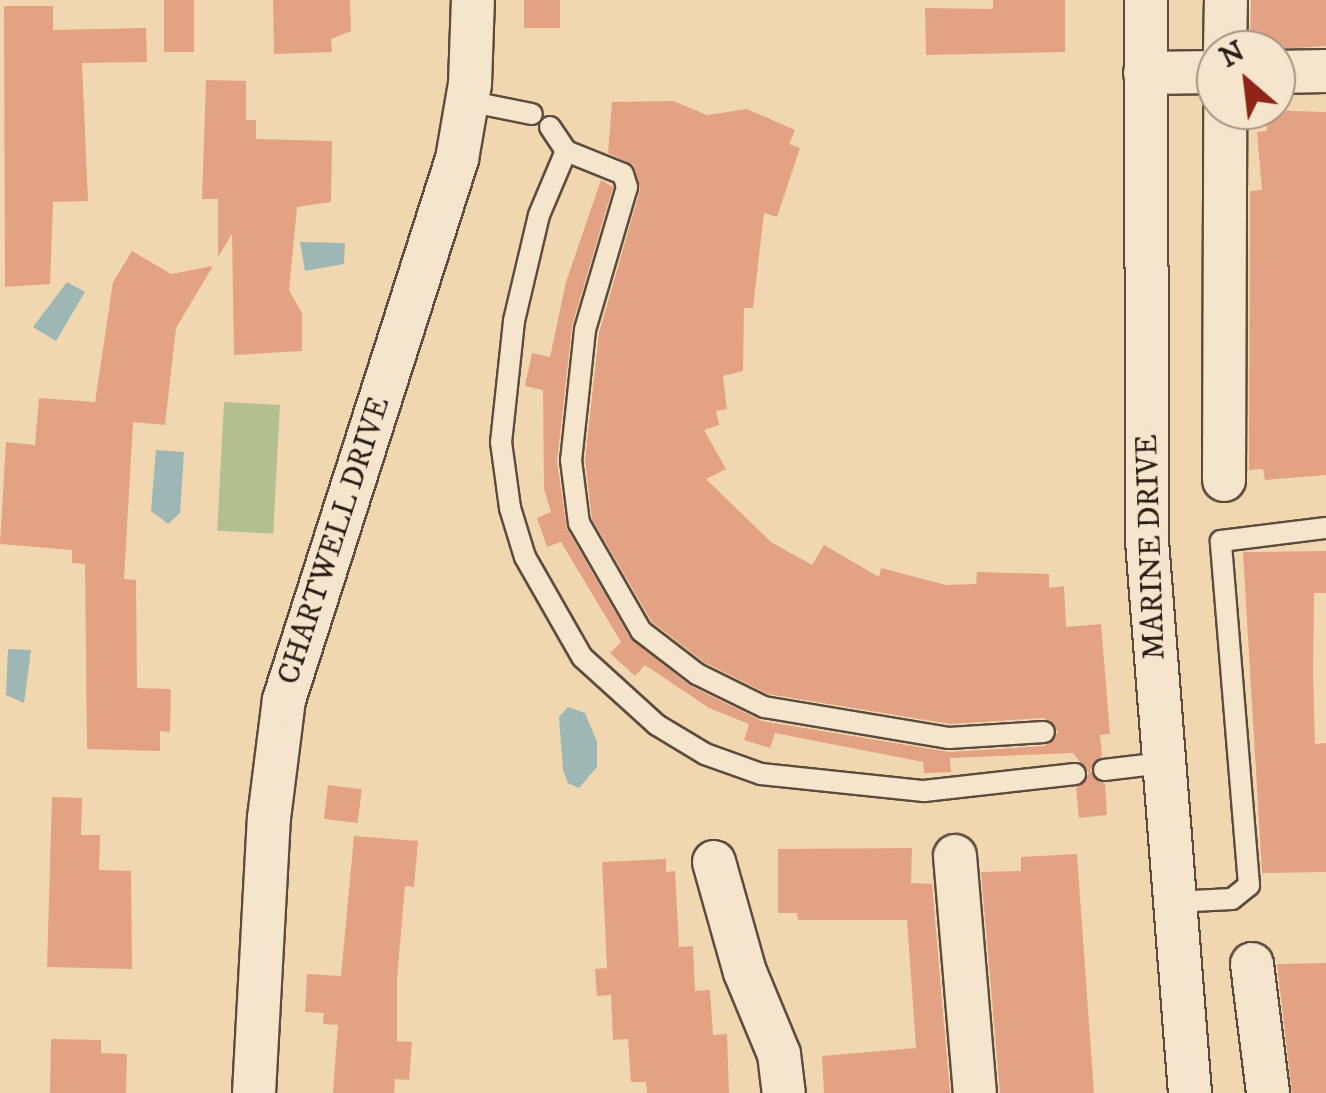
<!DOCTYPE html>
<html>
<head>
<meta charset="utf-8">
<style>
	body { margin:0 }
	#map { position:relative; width:1326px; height:1093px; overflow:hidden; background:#f0d7b0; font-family:"IM FELL DW Pica",serif }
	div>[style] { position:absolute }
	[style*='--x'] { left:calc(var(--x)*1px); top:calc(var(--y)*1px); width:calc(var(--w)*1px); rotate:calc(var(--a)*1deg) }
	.green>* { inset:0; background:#b4bf90; transform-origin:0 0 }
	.water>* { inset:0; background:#9db8b4 }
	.building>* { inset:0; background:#e4a284; transform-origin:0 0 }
	.roads { filter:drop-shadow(2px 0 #5d4c3e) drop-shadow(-2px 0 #5d4c3e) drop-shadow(0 2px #5d4c3e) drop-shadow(0 -2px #5d4c3e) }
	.lane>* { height:20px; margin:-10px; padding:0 10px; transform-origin:10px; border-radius:10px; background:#f5e5cc }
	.street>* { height:42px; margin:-21px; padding:0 21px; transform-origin:21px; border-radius:21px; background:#f5e5cc }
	span { translate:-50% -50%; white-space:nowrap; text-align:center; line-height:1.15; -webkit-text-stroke:10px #f5e5cc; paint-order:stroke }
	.street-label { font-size:30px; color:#2c1d18 }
	.north { position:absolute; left:1196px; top:30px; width:100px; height:100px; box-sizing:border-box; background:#f5e5cc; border:2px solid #a59584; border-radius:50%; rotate:332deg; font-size:28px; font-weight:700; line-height:40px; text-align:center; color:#2c1d18 }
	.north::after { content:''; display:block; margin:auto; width:35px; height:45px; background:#8f2418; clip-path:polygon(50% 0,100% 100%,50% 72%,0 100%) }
</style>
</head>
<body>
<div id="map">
	<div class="green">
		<div style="left:224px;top:402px;width:56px;height:129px;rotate:3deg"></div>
	</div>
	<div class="water">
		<div style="clip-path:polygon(300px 242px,345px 243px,344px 264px,305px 271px)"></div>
		<div style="clip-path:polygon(67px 282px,85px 292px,56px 341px,33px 327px)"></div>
		<div style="clip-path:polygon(156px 450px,184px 452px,180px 513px,168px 524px,151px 511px)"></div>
		<div style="clip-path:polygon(8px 649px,31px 650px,24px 703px,6px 695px)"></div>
		<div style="clip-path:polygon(568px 707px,585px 713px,597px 742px,597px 767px,579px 788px,568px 783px,563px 770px,559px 717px)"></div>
	</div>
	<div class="building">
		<div style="left:164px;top:0;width:30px;height:52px"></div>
		<div style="clip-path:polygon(273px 0,350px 0,351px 31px,331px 39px,332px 52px,274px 54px)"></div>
		<div style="left:524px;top:0;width:36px;height:28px"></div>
		<div style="clip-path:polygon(993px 0,1065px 0,1065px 52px,926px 55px,925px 8px,993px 9px)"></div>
		<div style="clip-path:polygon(1251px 0,1326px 0,1326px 46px,1265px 50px,1264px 43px,1250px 45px)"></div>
		<div style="clip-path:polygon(4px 6px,53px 6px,53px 30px,146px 28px,147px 62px,82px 63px,88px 201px,53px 202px,50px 284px,5px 287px)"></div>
		<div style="clip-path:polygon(206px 80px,246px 81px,246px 120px,256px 120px,256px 139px,332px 141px,331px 202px,297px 207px,289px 290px,302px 313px,302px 351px,234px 355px,232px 234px,218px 257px,218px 199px,202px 199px)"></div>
		<div style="clip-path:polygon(673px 101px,707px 115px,747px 109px,795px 130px,789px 144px,800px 148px,777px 217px,764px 213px,753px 308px,744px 308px,743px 371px,723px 376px,727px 409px,716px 411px,719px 425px,704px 430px,726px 469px,706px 479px,771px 542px,812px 565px,824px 545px,879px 577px,881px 568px,946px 585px,976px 584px,977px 572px,1049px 574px,1049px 588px,1064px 586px,1066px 627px,1101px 624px,1110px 734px,1100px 735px,1102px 756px,1090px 771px,1105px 784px,1107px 815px,1079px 818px,1076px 788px,1089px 773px,1073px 753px,950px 758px,951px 772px,924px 773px,923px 762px,775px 733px,770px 748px,744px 740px,749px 724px,709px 708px,645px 665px,635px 676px,610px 653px,621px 642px,561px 542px,547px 547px,537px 518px,551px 512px,544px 489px,543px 390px,525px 386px,532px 353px,550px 357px,566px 282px,601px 180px,613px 187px,572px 326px,557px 462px,567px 529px,630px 638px,689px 685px,762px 721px,949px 752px,1045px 746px,1058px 732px,1044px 718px,950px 724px,768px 694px,704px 662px,652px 622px,592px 519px,585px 460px,599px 333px,640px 190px,634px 165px,608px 153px,612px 102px)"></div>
		<div style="clip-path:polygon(1265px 110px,1326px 112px,1326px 475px,1265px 480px,1263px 469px,1249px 470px,1250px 191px,1262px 190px,1257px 132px,1267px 131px)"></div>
		<div style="clip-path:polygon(132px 251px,171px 274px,213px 266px,176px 328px,165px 425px,133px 422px,124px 579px,136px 580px,137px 688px,171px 689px,170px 732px,160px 731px,160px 751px,87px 749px,85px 564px,72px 563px,72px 550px,0 544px,6px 442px,35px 445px,39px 398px,95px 402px,113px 282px)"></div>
		<div style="clip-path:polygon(1326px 551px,1326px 593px,1314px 593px,1313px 672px,1315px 744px,1326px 743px,1326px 872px,1262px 873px,1243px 552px)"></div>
		<div style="left:328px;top:785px;width:34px;height:34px;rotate:7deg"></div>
		<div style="clip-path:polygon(52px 797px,82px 798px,81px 835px,100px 835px,99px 870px,131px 871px,132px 969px,47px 967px)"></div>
		<div style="clip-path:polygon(354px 836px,418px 841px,414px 887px,405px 886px,397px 979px,397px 1041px,412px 1042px,409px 1080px,395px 1079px,394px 1093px,333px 1093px,338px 1025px,323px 1024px,324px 1013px,305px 1012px,307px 974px,341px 976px)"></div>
		<div style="clip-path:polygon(912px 848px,911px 883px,932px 884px,950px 1093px,824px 1093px,822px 1056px,916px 1048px,907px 920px,798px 920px,797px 913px,778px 913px,778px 849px)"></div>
		<div style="clip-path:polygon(1077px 854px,1094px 1093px,1000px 1093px,981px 872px,1021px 871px,1021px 857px)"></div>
		<div style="clip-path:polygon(666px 859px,666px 872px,675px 871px,679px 947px,693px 946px,695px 991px,710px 990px,713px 1035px,727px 1034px,729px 1093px,647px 1093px,646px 1082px,631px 1082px,628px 1039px,613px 1040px,611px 995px,597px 996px,595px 969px,607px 968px,602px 862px)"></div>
		<div style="clip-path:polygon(1326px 963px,1326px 1093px,1292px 1093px,1277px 964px)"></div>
		<div style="clip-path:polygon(51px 1039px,101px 1040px,101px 1053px,127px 1054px,126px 1093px,50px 1093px)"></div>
	</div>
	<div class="roads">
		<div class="lane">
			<div style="--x:467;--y:101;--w:66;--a:11.3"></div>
			<div style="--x:550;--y:127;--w:29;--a:56"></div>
			<div style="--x:566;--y:151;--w:61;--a:22"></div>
			<div style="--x:623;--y:174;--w:14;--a:73"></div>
			<div style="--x:627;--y:187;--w:149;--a:106.4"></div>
			<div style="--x:585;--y:330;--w:131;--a:96.1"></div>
			<div style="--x:571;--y:460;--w:64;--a:82.8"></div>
			<div style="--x:579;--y:523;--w:125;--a:60.1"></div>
			<div style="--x:641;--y:631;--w:71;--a:37.5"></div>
			<div style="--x:697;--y:674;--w:75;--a:26.2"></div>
			<div style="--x:764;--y:707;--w:188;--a:9.5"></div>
			<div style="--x:949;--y:738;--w:95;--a:-3.6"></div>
			<div style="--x:566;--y:151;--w:69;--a:112.9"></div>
			<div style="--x:539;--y:215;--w:109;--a:103.3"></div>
			<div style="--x:514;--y:321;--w:122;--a:96.1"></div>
			<div style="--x:501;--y:442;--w:67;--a:82.2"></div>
			<div style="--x:510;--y:508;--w:51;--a:73"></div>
			<div style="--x:525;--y:557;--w:115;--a:60.3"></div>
			<div style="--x:582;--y:657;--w:101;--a:42.2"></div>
			<div style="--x:657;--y:725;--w:56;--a:31.1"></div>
			<div style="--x:705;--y:754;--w:59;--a:19.7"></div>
			<div style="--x:761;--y:774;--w:164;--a:6"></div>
			<div style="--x:924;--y:791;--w:152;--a:-6.4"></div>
			<div style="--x:1104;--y:770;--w:59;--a:-6.8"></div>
			<div style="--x:1173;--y:902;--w:59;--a:-2.9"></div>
			<div style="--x:1232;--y:899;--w:22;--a:-39"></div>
			<div style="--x:1249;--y:885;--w:345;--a:-94.7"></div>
			<div style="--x:1221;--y:541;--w:106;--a:-7.1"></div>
		</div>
		<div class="street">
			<div style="--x:1146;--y:0;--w:541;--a:89.89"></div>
			<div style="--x:1147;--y:541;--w:554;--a:85.55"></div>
			<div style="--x:1225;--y:50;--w:50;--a:-88.9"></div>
			<div style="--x:1276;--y:72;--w:50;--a:-1.1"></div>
			<div style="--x:1145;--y:73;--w:71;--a:-0.8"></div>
			<div style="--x:1224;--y:480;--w:370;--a:-89.8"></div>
			<div style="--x:955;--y:856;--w:238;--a:85.2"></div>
			<div style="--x:714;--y:862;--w:114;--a:74.3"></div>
			<div style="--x:745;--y:972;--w:89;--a:67.5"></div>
			<div style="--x:779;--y:1054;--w:39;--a:83"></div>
			<div style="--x:1252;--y:964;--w:130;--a:82.9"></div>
			<div style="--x:254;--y:1093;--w:275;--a:-86.9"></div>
			<div style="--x:269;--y:818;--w:119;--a:-82.8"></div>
			<div style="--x:284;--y:700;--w:568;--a:-72.27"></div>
			<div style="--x:457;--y:159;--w:76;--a:-80.2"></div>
			<div style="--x:470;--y:84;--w:84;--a:-88"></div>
		</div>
	</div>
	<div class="street-label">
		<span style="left:335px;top:541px;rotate:-72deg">CHARTWELL DRIVE</span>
		<span style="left:1152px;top:547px;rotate:-92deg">MARINE DRIVE</span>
	</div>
	<div class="north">N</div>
</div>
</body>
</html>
